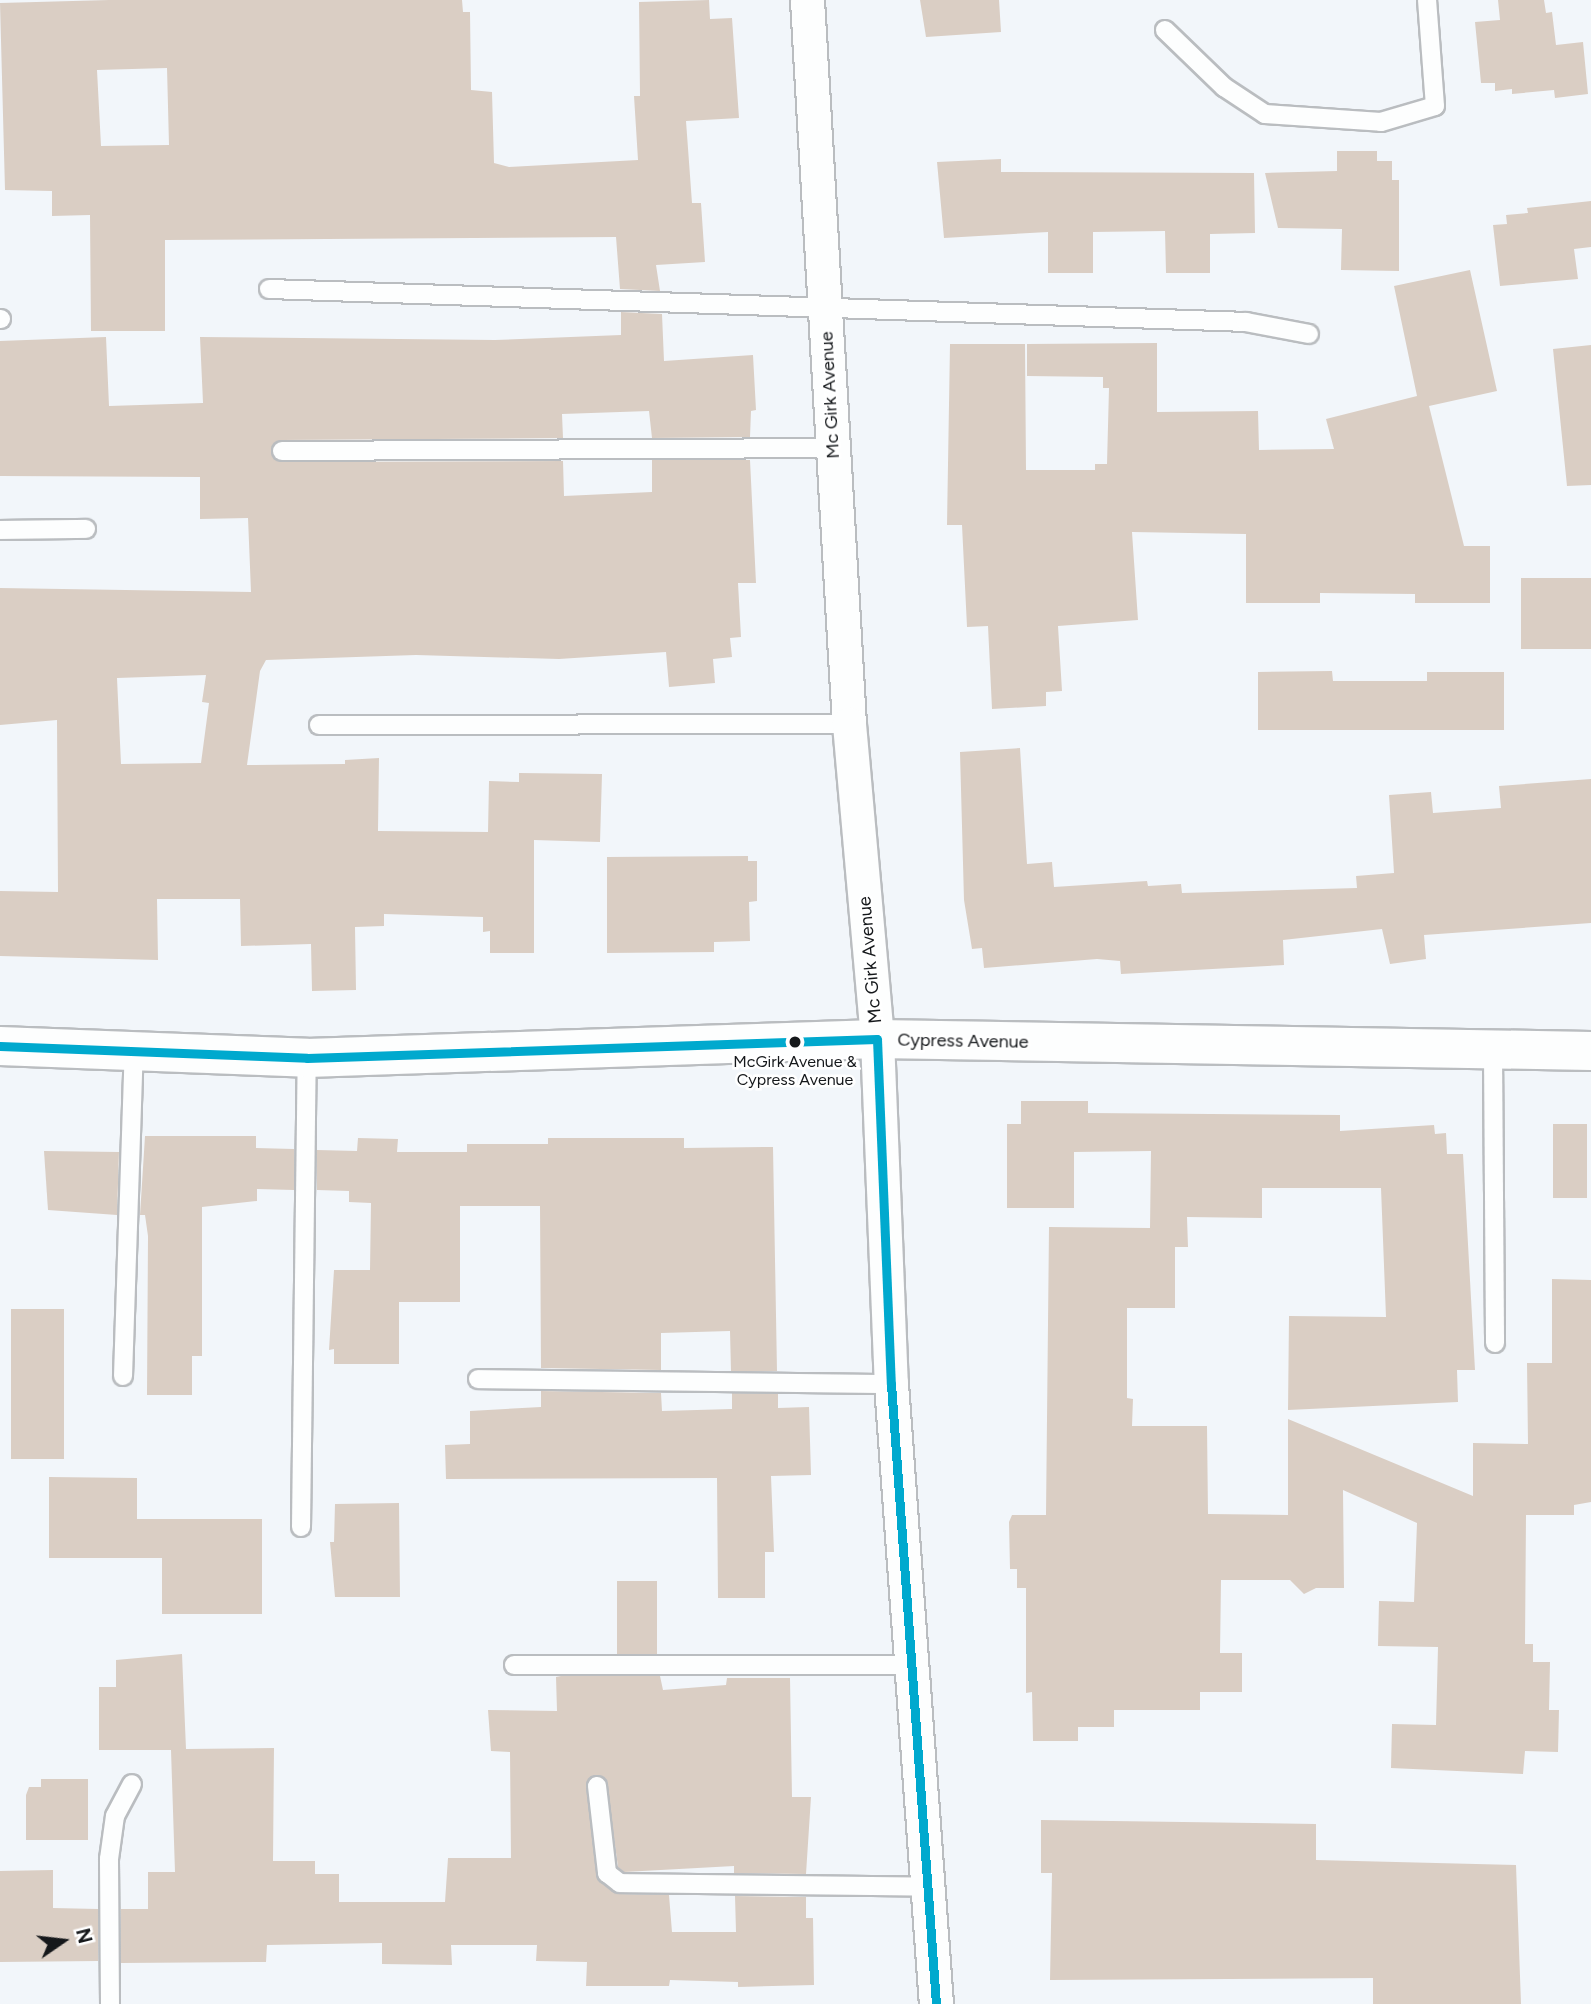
<!DOCTYPE html>
<html>
<head>
<meta charset="utf-8">
<style>
	body { margin:0 }
	#map { position:relative; width:1591px; height:2004px; overflow:hidden; background:#f2f6fa; font-family:Figtree,sans-serif }
	div>[style] { position:absolute }
	[style*='--x'] { left:calc(var(--x)*1px); top:calc(var(--y)*1px); width:calc(var(--w)*1px); rotate:calc(var(--a)*1deg) }
	.building>* { inset:0; background:#dacec4; transform-origin:0 0 }
	.roads { filter:drop-shadow(2px 0 #babdc0) drop-shadow(-2px 0 #babdc0) drop-shadow(0 2px #babdc0) drop-shadow(0 -2px #babdc0) }
	.service>* { height:18px; margin:-9px; padding:0 9px; transform-origin:9px; border-radius:9px; background:#fdfefe }
	.minor>* { height:33px; margin:-16.5px; padding:0 16.5px; transform-origin:16.5px; border-radius:16.5px; background:#fdfefe }
	.tertiary>* { height:38px; margin:-19px; padding:0 19px; transform-origin:19px; border-radius:19px; background:#fdfefe }
	.bus-1>* { height:9px; margin:-4.5px; padding:0 4.5px; transform-origin:4.5px; border-radius:4.5px; background:#00a9ce }
	.dots>* { width:19px; height:19px; translate:-50% -50%; box-sizing:border-box; border:4px solid #fff; border-radius:50% }
	span { translate:-50% -50%; white-space:nowrap; text-align:center; line-height:1.15; -webkit-text-stroke:5px #fff; paint-order:stroke }
	.bus-label { font-size:16px; color:#15181b }
	.street-label { font-size:18px; color:#15181b }
	.north { position:absolute; left:28px; top:1906px; width:70px; height:70px; -webkit-text-stroke:5px #fff; paint-order:stroke; rotate:76deg; font-size:19px; font-weight:700; line-height:28px; text-align:center; color:#15181b }
	.north::after { content:''; display:block; margin:auto; width:24px; height:32px; background:#15181b; clip-path:polygon(50% 0,100% 100%,50% 72%,0 100%) }
</style>
</head>
<body>
<div id="map">
	<div class="building">
		<div style="clip-path:polygon(evenodd,109px 0,462px 0,463px 12px,470px 12px,471px 90px,492px 92px,494px 163px,509px 167px,638px 160px,634px 96px,640px 96px,639px 2px,709px 0,710px 19px,732px 18px,739px 118px,686px 121px,692px 203px,701px 203px,705px 262px,656px 265px,660px 291px,620px 289px,616px 237px,165px 240px,165px 331px,91px 331px,90px 215px,52px 216px,52px 191px,5px 190px,0 3px,109px 0,167px 68px,169px 145px,101px 146px,97px 70px,167px 68px)"></div>
		<div style="clip-path:polygon(920px 0,999px 0,1001px 32px,926px 37px)"></div>
		<div style="clip-path:polygon(1498px 0,1544px 0,1546px 13px,1552px 12px,1556px 45px,1583px 42px,1588px 94px,1555px 98px,1554px 90px,1512px 94px,1512px 89px,1495px 91px,1495px 83px,1481px 83px,1475px 22px,1500px 20px)"></div>
		<div style="clip-path:polygon(1337px 151px,1377px 151px,1377px 161px,1392px 161px,1392px 180px,1399px 180px,1399px 271px,1341px 270px,1342px 229px,1278px 228px,1265px 173px,1337px 171px)"></div>
		<div style="clip-path:polygon(1001px 159px,1001px 172px,1254px 173px,1255px 233px,1210px 234px,1210px 273px,1166px 273px,1165px 231px,1093px 232px,1093px 273px,1048px 273px,1048px 232px,944px 238px,937px 162px)"></div>
		<div style="clip-path:polygon(1591px 201px,1591px 247px,1574px 249px,1578px 279px,1500px 286px,1493px 225px,1507px 224px,1506px 215px,1528px 213px,1527px 208px)"></div>
		<div style="clip-path:polygon(1470px 270px,1497px 391px,1429px 406px,1464px 546px,1490px 546px,1490px 603px,1415px 603px,1415px 594px,1320px 593px,1320px 603px,1246px 603px,1246px 534px,1132px 532px,1138px 620px,1058px 626px,1062px 691px,1046px 692px,1046px 706px,992px 709px,988px 626px,967px 627px,962px 525px,947px 525px,950px 344px,1025px 344px,1026px 470px,1095px 470px,1095px 464px,1107px 464px,1109px 388px,1103px 388px,1103px 377px,1027px 376px,1027px 344px,1157px 343px,1157px 412px,1258px 411px,1259px 450px,1334px 449px,1326px 419px,1417px 396px,1394px 286px)"></div>
		<div style="clip-path:polygon(evenodd,621px 312px,662px 314px,664px 361px,753px 355px,756px 410px,751px 411px,750px 437px,652px 438px,649px 411px,562px 414px,563px 438px,282px 440px,271px 450px,282px 462px,563px 461px,564px 496px,652px 492px,652px 460px,750px 460px,756px 583px,738px 583px,741px 637px,730px 638px,732px 657px,713px 659px,715px 683px,669px 687px,666px 652px,559px 659px,416px 655px,266px 660px,260px 671px,247px 765px,345px 764px,345px 760px,379px 758px,378px 831px,488px 832px,489px 781px,519px 782px,519px 773px,602px 774px,600px 842px,534px 840px,534px 953px,490px 953px,490px 931px,483px 932px,483px 917px,384px 914px,384px 926px,355px 927px,356px 990px,312px 991px,311px 944px,241px 946px,240px 899px,157px 899px,158px 960px,0 956px,0 891px,58px 892px,57px 720px,0 725px,0 588px,251px 592px,248px 518px,200px 519px,200px 477px,0 476px,0 341px,106px 337px,109px 406px,203px 403px,200px 337px,495px 340px,621px 335px,621px 312px,206px 675px,202px 702px,209px 703px,201px 763px,121px 764px,117px 678px,206px 675px)"></div>
		<div style="clip-path:polygon(1591px 345px,1591px 485px,1567px 486px,1553px 349px)"></div>
		<div style="left:1591px;top:578px;width:71px;height:70px;rotate:90deg"></div>
		<div style="clip-path:polygon(1332px 671px,1333px 681px,1427px 681px,1427px 672px,1504px 672px,1504px 730px,1258px 730px,1258px 672px)"></div>
		<div style="clip-path:polygon(1020px 748px,1027px 864px,1052px 862px,1054px 887px,1147px 881px,1148px 886px,1181px 884px,1182px 893px,1357px 888px,1356px 876px,1394px 873px,1389px 795px,1431px 792px,1433px 813px,1501px 808px,1499px 786px,1591px 779px,1591px 923px,1424px 935px,1426px 959px,1390px 964px,1382px 929px,1283px 940px,1284px 965px,1121px 974px,1120px 961px,1097px 959px,984px 968px,982px 948px,972px 949px,964px 900px,960px 752px)"></div>
		<div style="clip-path:polygon(748px 856px,748px 861px,757px 861px,757px 901px,749px 902px,750px 941px,714px 942px,714px 952px,607px 953px,607px 857px)"></div>
		<div style="clip-path:polygon(1021px 1101px,1088px 1101px,1088px 1113px,1340px 1115px,1340px 1131px,1434px 1125px,1435px 1134px,1446px 1133px,1447px 1154px,1463px 1154px,1475px 1370px,1457px 1370px,1458px 1402px,1288px 1410px,1289px 1316px,1386px 1317px,1381px 1188px,1262px 1188px,1262px 1218px,1187px 1217px,1188px 1247px,1175px 1247px,1175px 1308px,1127px 1308px,1127px 1398px,1133px 1399px,1132px 1426px,1207px 1426px,1208px 1514px,1288px 1515px,1288px 1419px,1473px 1496px,1473px 1443px,1528px 1444px,1527px 1363px,1552px 1363px,1552px 1279px,1591px 1280px,1591px 1502px,1574px 1505px,1574px 1515px,1526px 1515px,1525px 1644px,1533px 1644px,1533px 1662px,1550px 1662px,1549px 1710px,1559px 1710px,1558px 1752px,1525px 1751px,1523px 1774px,1391px 1768px,1392px 1724px,1436px 1725px,1438px 1647px,1378px 1646px,1379px 1601px,1414px 1602px,1417px 1523px,1343px 1490px,1344px 1588px,1316px 1588px,1304px 1594px,1290px 1580px,1221px 1580px,1220px 1653px,1242px 1653px,1242px 1692px,1200px 1692px,1200px 1710px,1114px 1710px,1114px 1727px,1078px 1727px,1078px 1741px,1033px 1741px,1032px 1692px,1026px 1693px,1026px 1588px,1017px 1588px,1017px 1569px,1010px 1569px,1009px 1522px,1012px 1515px,1046px 1515px,1049px 1227px,1150px 1228px,1151px 1151px,1074px 1152px,1074px 1208px,1007px 1208px,1007px 1124px,1021px 1124px)"></div>
		<div style="left:1553px;top:1124px;width:34px;height:74px"></div>
		<div style="clip-path:polygon(145px 1136px,256px 1136px,256px 1148px,294px 1149px,294px 1190px,257px 1189px,257px 1201px,202px 1207px,202px 1356px,192px 1356px,192px 1395px,147px 1395px,148px 1236px,145px 1215px,140px 1215px)"></div>
		<div style="clip-path:polygon(358px 1138px,398px 1139px,397px 1152px,467px 1152px,467px 1144px,548px 1144px,548px 1138px,684px 1138px,684px 1148px,773px 1147px,777px 1371px,731px 1371px,730px 1331px,661px 1333px,661px 1370px,541px 1368px,540px 1206px,460px 1206px,460px 1302px,399px 1302px,399px 1364px,334px 1364px,334px 1349px,329px 1350px,334px 1270px,370px 1270px,371px 1203px,349px 1202px,349px 1191px,317px 1190px,317px 1150px,357px 1151px)"></div>
		<div style="clip-path:polygon(44px 1151px,119px 1152px,117px 1215px,48px 1210px)"></div>
		<div style="left:11px;top:1309px;width:53px;height:150px"></div>
		<div style="clip-path:polygon(541px 1391px,661px 1393px,662px 1411px,732px 1409px,732px 1393px,778px 1394px,778px 1408px,809px 1407px,811px 1475px,771px 1476px,774px 1552px,765px 1552px,765px 1598px,718px 1598px,717px 1478px,446px 1479px,445px 1445px,470px 1444px,470px 1411px,541px 1407px)"></div>
		<div style="clip-path:polygon(49px 1477px,137px 1478px,137px 1519px,262px 1519px,262px 1614px,162px 1614px,162px 1558px,49px 1558px)"></div>
		<div style="clip-path:polygon(399px 1503px,400px 1597px,335px 1597px,330px 1542px,334px 1542px,335px 1504px)"></div>
		<div style="left:617px;top:1581px;width:40px;height:73px"></div>
		<div style="clip-path:polygon(182px 1654px,186px 1749px,274px 1748px,273px 1861px,315px 1861px,315px 1874px,339px 1874px,339px 1902px,445px 1902px,448px 1858px,511px 1858px,510px 1752px,491px 1751px,488px 1710px,557px 1711px,556px 1677px,561px 1676px,660px 1676px,663px 1690px,726px 1685px,727px 1678px,790px 1678px,792px 1797px,811px 1797px,806px 1874px,734px 1873px,734px 1866px,624px 1872px,618px 1867px,606px 1780px,595px 1775px,586px 1787px,600px 1882px,619px 1894px,669px 1895px,672px 1932px,736px 1932px,735px 1896px,806px 1897px,806px 1918px,813px 1918px,814px 1985px,738px 1987px,738px 1982px,670px 1980px,669px 1986px,586px 1986px,587px 1962px,536px 1961px,537px 1945px,451px 1945px,452px 1965px,382px 1964px,382px 1943px,267px 1945px,266px 1962px,121px 1963px,121px 1909px,148px 1909px,148px 1872px,175px 1872px,171px 1750px,99px 1750px,99px 1687px,116px 1687px,116px 1660px)"></div>
		<div style="clip-path:polygon(41px 1779px,88px 1779px,88px 1840px,26px 1840px,26px 1795px,29px 1787px,41px 1787px)"></div>
		<div style="clip-path:polygon(1041px 1820px,1316px 1824px,1316px 1860px,1516px 1865px,1521px 2004px,1373px 2004px,1373px 1978px,1050px 1980px,1052px 1873px,1041px 1873px)"></div>
		<div style="clip-path:polygon(53px 1870px,53px 1908px,98px 1909px,98px 1961px,0 1962px,0 1871px)"></div>
	</div>
	<div class="roads">
		<div class="service">
			<div style="--x:1165;--y:30;--w:82;--a:44"></div>
			<div style="--x:1224;--y:87;--w:49;--a:33.4"></div>
			<div style="--x:1265;--y:114;--w:116;--a:3.9"></div>
			<div style="--x:1381;--y:122;--w:56;--a:-16.5"></div>
			<div style="--x:1435;--y:106;--w:106;--a:-94.3"></div>
			<div style="--x:269;--y:289;--w:978;--a:1.93"></div>
			<div style="--x:1246;--y:322;--w:64;--a:10.8"></div>
			<div style="--x:0;--y:319;--w:1;--a:0"></div>
			<div style="--x:282;--y:451;--w:551;--a:-0.31"></div>
			<div style="--x:0;--y:530;--w:86;--a:-0.7"></div>
			<div style="--x:319;--y:725;--w:530;--a:-0.11"></div>
			<div style="--x:1493;--y:1052;--w:291;--a:89.6"></div>
			<div style="--x:123;--y:1376;--w:325;--a:-88.1"></div>
			<div style="--x:478;--y:1379;--w:413;--a:0.7"></div>
			<div style="--x:301;--y:1527;--w:469;--a:-89.3"></div>
			<div style="--x:514;--y:1665;--w:397;--a:0"></div>
			<div style="--x:597;--y:1786;--w:88;--a:83.4"></div>
			<div style="--x:607;--y:1873;--w:16;--a:38"></div>
			<div style="--x:620;--y:1883;--w:307;--a:0.7"></div>
			<div style="--x:110;--y:2004;--w:145;--a:-90.4"></div>
			<div style="--x:109;--y:1859;--w:43;--a:-82.1"></div>
			<div style="--x:115;--y:1816;--w:36;--a:-62"></div>
		</div>
		<div class="minor">
			<div style="--x:807;--y:0;--w:725;--a:86.68"></div>
			<div style="--x:849;--y:724;--w:316;--a:84.9"></div>
			<div style="--x:877;--y:1039;--w:345;--a:87.7"></div>
			<div style="--x:891;--y:1384;--w:622;--a:85.85"></div>
		</div>
		<div class="tertiary">
			<div style="--x:0;--y:1046;--w:307;--a:2.2"></div>
			<div style="--x:307;--y:1058;--w:570;--a:-1.91"></div>
			<div style="--x:877;--y:1039;--w:714;--a:0.96"></div>
		</div>
	</div>
	<div class="bus-1">
		<div style="--x:0;--y:1046;--w:307;--a:2.2"></div>
		<div style="--x:307;--y:1058;--w:570;--a:-1.91"></div>
		<div style="--x:877;--y:1039;--w:345;--a:87.7"></div>
		<div style="--x:891;--y:1384;--w:622;--a:85.85"></div>
	</div>
	<div class="dots">
		<div style="left:795px;top:1042px;background:#15181b"></div>
	</div>
	<div class="bus-label">
		<span style="left:795px;top:1071px">McGirk Avenue &amp;<br>Cypress Avenue</span>
	</div>
	<div class="street-label">
		<span style="left:830px;top:395px;rotate:-93deg">Mc Girk Avenue</span>
		<span style="left:870px;top:960px;rotate:-95deg">Mc Girk Avenue</span>
		<span style="left:963px;top:1041px;rotate:1deg">Cypress Avenue</span>
	</div>
	<div class="north">N</div>
</div>
</body>
</html>
